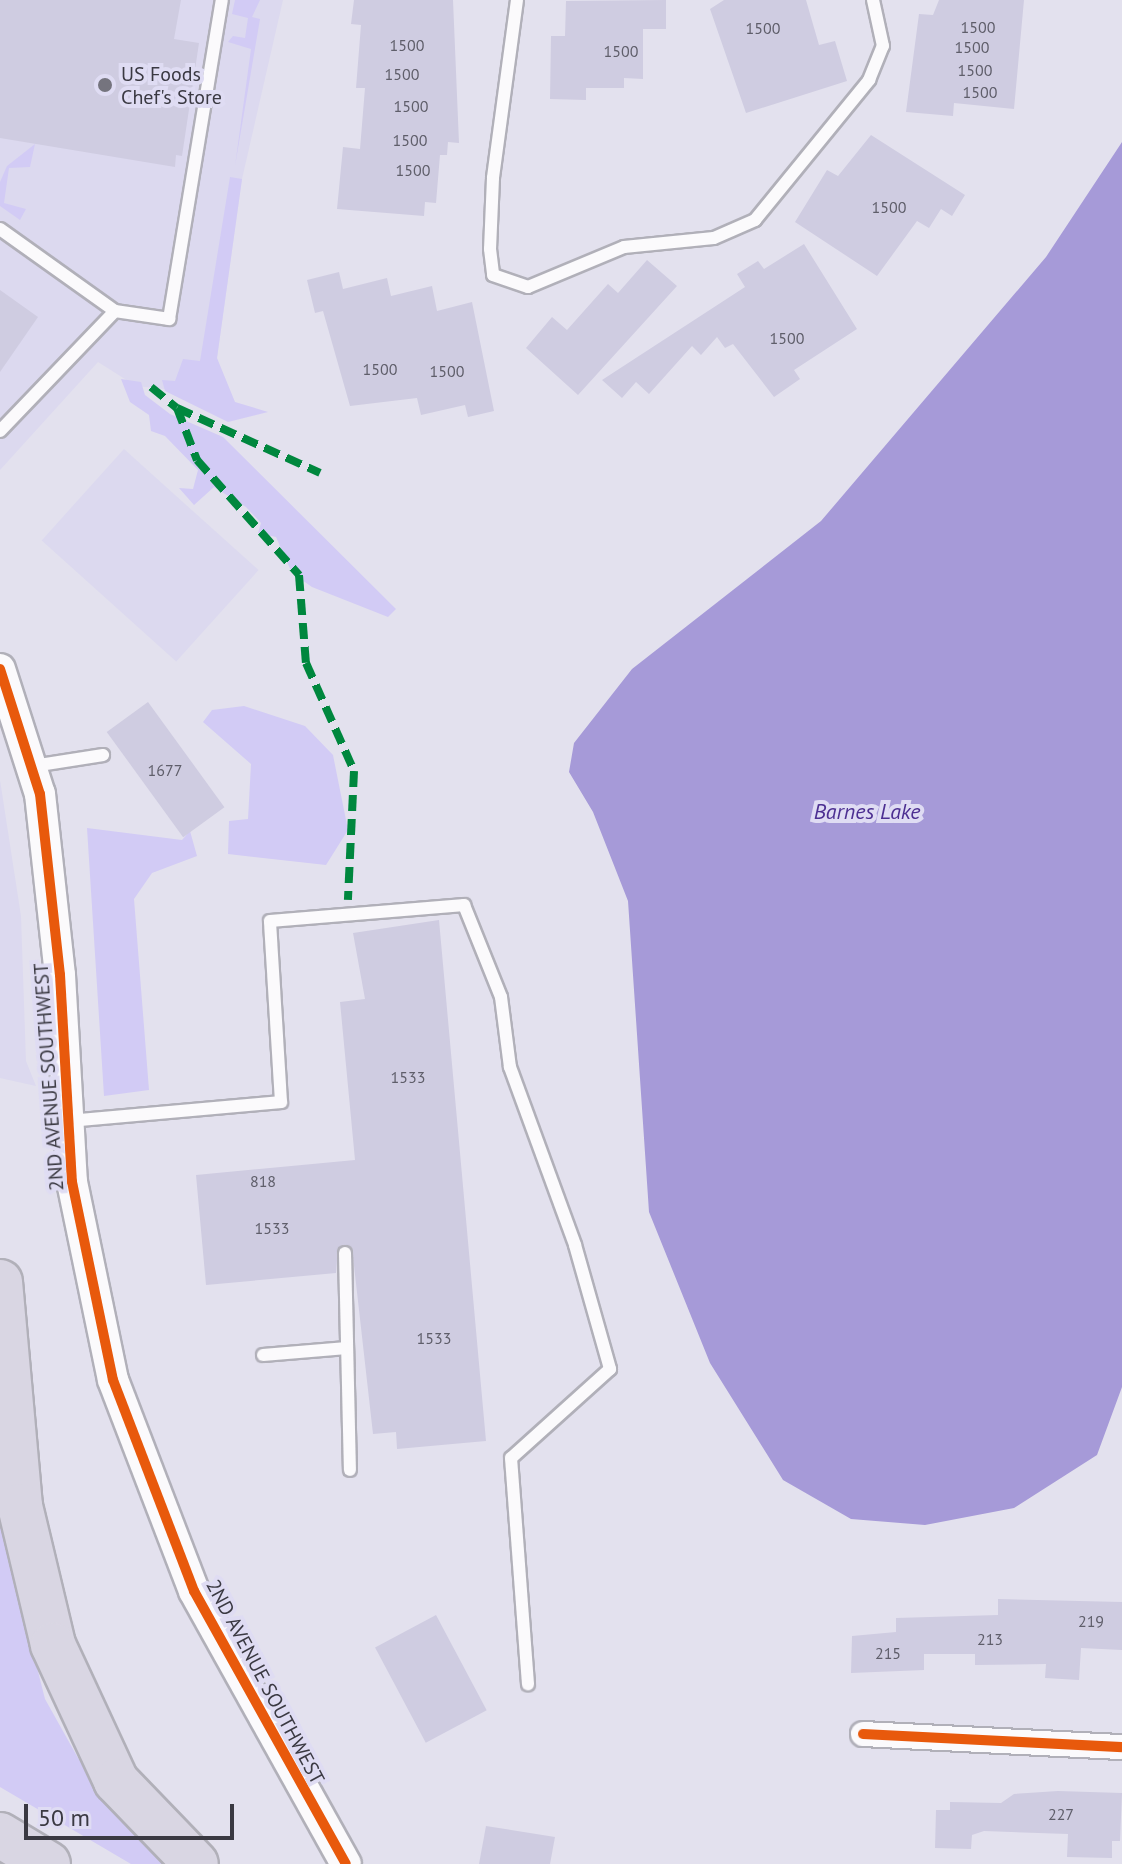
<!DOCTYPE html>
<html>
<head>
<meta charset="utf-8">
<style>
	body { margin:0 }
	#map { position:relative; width:1122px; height:1864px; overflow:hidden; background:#e3e1ee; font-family:"PT Sans",sans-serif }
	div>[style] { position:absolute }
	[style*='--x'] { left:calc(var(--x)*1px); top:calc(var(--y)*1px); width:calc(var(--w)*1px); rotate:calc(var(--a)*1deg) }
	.built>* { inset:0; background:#dcd9ef; transform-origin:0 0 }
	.green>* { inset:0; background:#d2cbf5 }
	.water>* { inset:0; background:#a69ad8 }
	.building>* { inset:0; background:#cfcce1; transform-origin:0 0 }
	.roads { filter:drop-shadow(2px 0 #b1b0b9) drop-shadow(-2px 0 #b1b0b9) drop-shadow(0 2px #b1b0b9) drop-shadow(0 -2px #b1b0b9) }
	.service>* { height:12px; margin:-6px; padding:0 6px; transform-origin:6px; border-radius:6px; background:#fbfafc }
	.minor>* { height:24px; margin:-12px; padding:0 12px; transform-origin:12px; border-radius:12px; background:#fbfafc }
	.tertiary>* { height:30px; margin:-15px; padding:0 15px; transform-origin:15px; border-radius:15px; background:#fbfafc }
	.motorway>* { height:44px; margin:-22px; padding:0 22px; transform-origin:22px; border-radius:22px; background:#d9d6e3 }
	.quiet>* { height:8px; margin-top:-4px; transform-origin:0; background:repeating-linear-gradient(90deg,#00873e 0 16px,transparent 0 24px) }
	.cycleway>* { height:10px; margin:-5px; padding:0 5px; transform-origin:5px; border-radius:5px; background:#e8590c }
	.dots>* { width:22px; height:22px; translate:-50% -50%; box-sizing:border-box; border:4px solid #dfdcf3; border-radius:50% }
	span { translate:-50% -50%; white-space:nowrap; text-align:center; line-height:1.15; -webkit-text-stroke:8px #dfdcf3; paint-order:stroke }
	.number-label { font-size:16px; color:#5f5e6a }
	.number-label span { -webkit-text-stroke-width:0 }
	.poi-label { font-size:20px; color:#3a3942 }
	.left { translate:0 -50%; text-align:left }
	.street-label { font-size:20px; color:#3a3942 }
	.water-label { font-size:22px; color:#4d3092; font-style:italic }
	.scale { position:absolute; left:24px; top:1804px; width:210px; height:36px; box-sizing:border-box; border:4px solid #3a3942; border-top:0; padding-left:10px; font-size:24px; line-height:28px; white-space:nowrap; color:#3a3942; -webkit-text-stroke:6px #dfdcf3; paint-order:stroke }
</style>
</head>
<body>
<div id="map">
	<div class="built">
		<div style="clip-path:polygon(0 0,283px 0,242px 179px,212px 394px,136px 386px,98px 362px,0 470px)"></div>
		<div style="left:124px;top:449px;width:181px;height:123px;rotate:42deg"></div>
		<div style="clip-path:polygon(0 780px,21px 916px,26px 1061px,36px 1086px,0 1078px)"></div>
	</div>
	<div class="green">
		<div style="clip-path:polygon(235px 0,260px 0,252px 17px,260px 19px,235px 166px,251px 49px,228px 42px,233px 36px,245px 38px,248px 18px,232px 14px)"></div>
		<div style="clip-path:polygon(35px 144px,30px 167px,9px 168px,4px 203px,26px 209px,20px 220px,0 206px,0 182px,7px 166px)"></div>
		<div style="clip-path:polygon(230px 177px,242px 179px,217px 358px,235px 402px,268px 412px,228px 422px,165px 391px,162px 380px,175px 381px,183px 359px,200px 361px)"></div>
		<div style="clip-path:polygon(121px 379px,141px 382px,145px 395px,170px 414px,223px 437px,396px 609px,388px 617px,312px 587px,292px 573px,276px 537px,258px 533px,261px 523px,246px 507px,214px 487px,194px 505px,179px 488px,193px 489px,198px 470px,165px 436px,151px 431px,149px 415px,130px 402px)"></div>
		<div style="clip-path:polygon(244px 706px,305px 726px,333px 755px,348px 830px,326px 865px,228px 854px,229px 821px,248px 819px,251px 764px,203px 722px,212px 710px)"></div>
		<div style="clip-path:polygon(87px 828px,182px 840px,190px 831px,197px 856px,152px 873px,134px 899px,149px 1090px,104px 1096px)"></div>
		<div style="clip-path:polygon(0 1522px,45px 1699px,78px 1758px,169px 1864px,131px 1864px,0 1787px)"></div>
	</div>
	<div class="water">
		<div style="clip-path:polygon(1122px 142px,1122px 1387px,1097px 1455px,1014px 1508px,925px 1525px,851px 1519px,783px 1480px,710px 1363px,649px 1212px,628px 901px,593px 812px,569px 772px,574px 743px,632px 669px,821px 521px,1046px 257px)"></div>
	</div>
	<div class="building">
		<div style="clip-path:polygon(0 0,181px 0,174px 39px,199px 43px,182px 156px,176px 155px,175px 167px,0 138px)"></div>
		<div style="clip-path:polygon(354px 0,453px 0,459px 143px,448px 142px,447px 155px,440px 155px,436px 203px,425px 202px,424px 216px,337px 209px,343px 147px,360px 149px,365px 88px,356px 88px,361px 25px,351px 24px)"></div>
		<div style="clip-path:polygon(666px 0,666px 29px,643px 29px,643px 79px,624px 78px,624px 88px,586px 88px,586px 100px,550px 99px,551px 36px,565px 36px,566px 1px)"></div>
		<div style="clip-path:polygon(724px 0,806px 0,819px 45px,835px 41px,847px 81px,746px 113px,710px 9px)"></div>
		<div style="clip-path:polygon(939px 0,1024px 0,1014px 109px,954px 103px,953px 116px,906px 112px,919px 14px,933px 15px)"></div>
		<div style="clip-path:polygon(871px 135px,965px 195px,952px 216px,941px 209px,929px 228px,917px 221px,877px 276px,795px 222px,827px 170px,838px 176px)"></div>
		<div style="clip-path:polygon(804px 244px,857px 329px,794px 370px,800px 379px,774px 397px,733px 344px,725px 348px,717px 337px,701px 355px,692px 346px,649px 394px,636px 382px,622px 398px,602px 380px,745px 287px,737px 274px,758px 261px,764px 269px)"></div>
		<div style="clip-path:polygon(647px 260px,677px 286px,578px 395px,526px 348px,552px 317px,567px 330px,608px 284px,618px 293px)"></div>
		<div style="clip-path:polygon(339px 272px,343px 289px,387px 278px,391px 296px,432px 286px,437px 311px,472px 302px,494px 411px,468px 417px,465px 405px,421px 415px,417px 398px,350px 406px,323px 311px,315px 313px,307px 280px)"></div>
		<div style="clip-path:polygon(0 290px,38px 317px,0 372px)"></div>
		<div style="left:148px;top:702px;width:130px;height:51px;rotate:54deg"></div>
		<div style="clip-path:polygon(439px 920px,486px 1441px,397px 1449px,396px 1432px,373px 1434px,352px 1248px,338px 1248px,336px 1273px,206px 1285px,196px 1175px,355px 1160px,340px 1002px,365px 999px,353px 933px)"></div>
		<div style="clip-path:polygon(998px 1599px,1122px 1602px,1122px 1650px,1081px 1648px,1079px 1680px,1045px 1678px,1046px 1664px,975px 1665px,975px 1654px,924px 1654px,924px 1670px,851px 1673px,852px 1636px,896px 1632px,896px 1618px,998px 1615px)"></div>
		<div style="left:436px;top:1615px;width:108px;height:69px;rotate:62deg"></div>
		<div style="clip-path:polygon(1058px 1791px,1122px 1793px,1120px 1841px,1112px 1841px,1112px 1858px,1067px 1857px,1068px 1834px,984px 1831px,972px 1835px,971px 1849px,935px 1848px,936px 1810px,950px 1810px,950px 1802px,1001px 1803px,1014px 1794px)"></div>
		<div style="clip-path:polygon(486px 1826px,555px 1837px,550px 1864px,479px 1864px)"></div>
	</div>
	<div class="roads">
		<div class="service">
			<div style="--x:517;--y:0;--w:180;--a:97.7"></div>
			<div style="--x:493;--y:178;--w:71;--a:92.4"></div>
			<div style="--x:490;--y:249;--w:26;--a:83"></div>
			<div style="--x:493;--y:275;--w:37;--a:19"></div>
			<div style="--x:528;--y:287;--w:104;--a:-22.6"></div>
			<div style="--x:624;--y:247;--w:90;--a:-5.7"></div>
			<div style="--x:714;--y:238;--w:45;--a:-23.7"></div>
			<div style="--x:755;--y:220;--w:181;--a:-50.8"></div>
			<div style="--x:869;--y:80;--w:37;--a:-68"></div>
			<div style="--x:883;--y:46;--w:47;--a:-102.3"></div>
			<div style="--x:0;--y:229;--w:141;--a:35.5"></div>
			<div style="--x:115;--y:311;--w:55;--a:8.4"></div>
			<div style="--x:169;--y:319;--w:323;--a:-80.6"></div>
			<div style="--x:0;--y:431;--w:166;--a:-46.2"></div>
			<div style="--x:33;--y:766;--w:71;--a:-8.9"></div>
			<div style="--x:69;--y:1121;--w:213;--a:-5.1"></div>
			<div style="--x:281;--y:1102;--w:181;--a:-93.5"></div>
			<div style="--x:270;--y:921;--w:195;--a:-4.7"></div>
			<div style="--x:464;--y:905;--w:99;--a:68.1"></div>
			<div style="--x:501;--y:997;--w:71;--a:82.7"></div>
			<div style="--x:510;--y:1067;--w:189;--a:69.9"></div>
			<div style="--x:575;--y:1245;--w:129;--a:74.2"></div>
			<div style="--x:610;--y:1369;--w:133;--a:138"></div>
			<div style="--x:511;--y:1458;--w:227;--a:85.7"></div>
			<div style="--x:345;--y:1253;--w:217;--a:88.7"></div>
			<div style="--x:263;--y:1355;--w:84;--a:-4.8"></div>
		</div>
		<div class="minor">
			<div style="--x:863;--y:1734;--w:259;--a:2.9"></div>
		</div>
		<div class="tertiary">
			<div style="--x:0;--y:669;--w:131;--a:72.3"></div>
			<div style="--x:40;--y:794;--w:182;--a:83.7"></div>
			<div style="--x:60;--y:975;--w:207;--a:86.7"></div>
			<div style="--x:72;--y:1182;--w:202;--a:78.3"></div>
			<div style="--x:113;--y:1380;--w:226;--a:69"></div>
			<div style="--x:194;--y:1591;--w:312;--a:60.9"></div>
		</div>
		<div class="motorway">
			<div style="--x:0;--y:1282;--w:225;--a:84.9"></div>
			<div style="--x:20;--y:1506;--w:143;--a:76.6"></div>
			<div style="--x:53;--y:1645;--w:150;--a:65.1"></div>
			<div style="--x:116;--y:1781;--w:115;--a:46.1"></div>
			<div style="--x:0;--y:1835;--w:56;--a:31.1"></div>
		</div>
	</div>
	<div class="quiet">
		<div style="--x:151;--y:387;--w:33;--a:39"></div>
		<div style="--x:177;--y:408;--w:157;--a:24.4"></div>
		<div style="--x:177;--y:408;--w:56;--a:69"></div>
		<div style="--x:197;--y:460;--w:154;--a:48.4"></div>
		<div style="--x:299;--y:575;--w:88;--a:85.5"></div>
		<div style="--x:306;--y:663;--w:118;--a:66"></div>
		<div style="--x:354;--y:771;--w:129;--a:92.7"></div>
	</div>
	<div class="cycleway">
		<div style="--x:0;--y:669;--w:131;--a:72.3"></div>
		<div style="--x:40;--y:794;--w:182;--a:83.7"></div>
		<div style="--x:60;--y:975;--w:207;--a:86.7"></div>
		<div style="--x:72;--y:1182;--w:202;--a:78.3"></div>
		<div style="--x:113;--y:1380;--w:226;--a:69"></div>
		<div style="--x:194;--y:1591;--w:312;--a:60.9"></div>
		<div style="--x:863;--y:1734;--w:259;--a:2.9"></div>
	</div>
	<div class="dots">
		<div style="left:105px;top:85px;background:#75747e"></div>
	</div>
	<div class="number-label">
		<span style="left:978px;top:27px">1500</span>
		<span style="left:763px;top:28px">1500</span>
		<span style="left:407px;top:45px">1500</span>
		<span style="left:972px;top:47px">1500</span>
		<span style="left:621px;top:51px">1500</span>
		<span style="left:975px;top:70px">1500</span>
		<span style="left:402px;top:74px">1500</span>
		<span style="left:980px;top:92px">1500</span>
		<span style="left:411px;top:106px">1500</span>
		<span style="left:410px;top:140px">1500</span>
		<span style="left:413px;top:170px">1500</span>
		<span style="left:889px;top:207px">1500</span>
		<span style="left:787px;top:338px">1500</span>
		<span style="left:380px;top:369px">1500</span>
		<span style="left:447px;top:371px">1500</span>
		<span style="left:165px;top:770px">1677</span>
		<span style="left:408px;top:1077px">1533</span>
		<span style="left:263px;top:1181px">818</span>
		<span style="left:272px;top:1228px">1533</span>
		<span style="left:434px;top:1338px">1533</span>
		<span style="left:1091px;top:1621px">219</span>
		<span style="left:990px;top:1639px">213</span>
		<span style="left:888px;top:1653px">215</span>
		<span style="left:1061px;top:1814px">227</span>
	</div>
	<div class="poi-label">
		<span class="left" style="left:121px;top:86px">US Foods<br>Chef's Store</span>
	</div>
	<div class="street-label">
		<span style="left:49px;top:1077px;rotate:-94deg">2ND AVENUE SOUTHWEST</span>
		<span style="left:265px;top:1682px;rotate:62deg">2ND AVENUE SOUTHWEST</span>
	</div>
	<div class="water-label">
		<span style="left:867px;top:812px">Barnes Lake</span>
	</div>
	<div class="scale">50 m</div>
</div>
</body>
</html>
